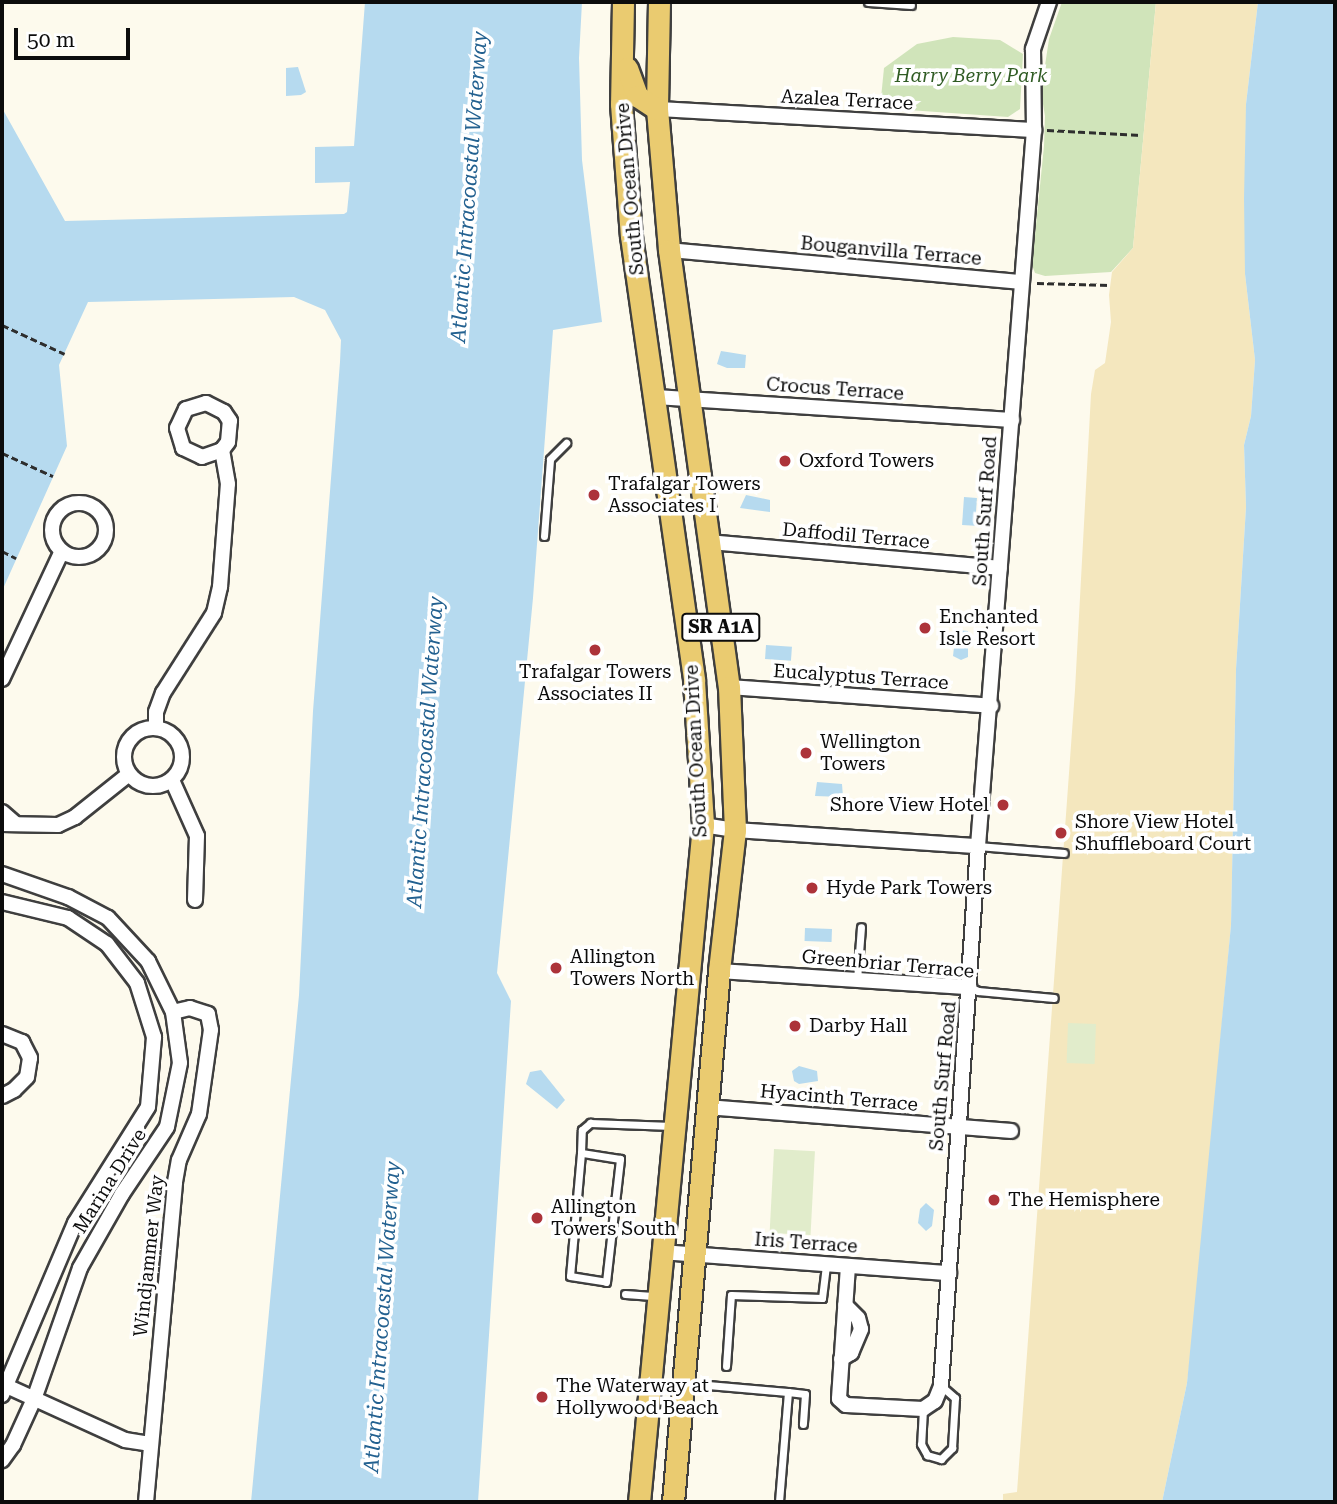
<!DOCTYPE html>
<html>
<head>
<meta charset="utf-8">
<style>
	body { margin:0 }
	#map { position:relative; width:1337px; height:1504px; overflow:hidden; background:#fdfaed; font-family:"Roboto Serif",serif }
	div>[style] { position:absolute }
	[style*='--x'] { left:calc(var(--x)*1px); top:calc(var(--y)*1px); width:calc(var(--w)*1px); rotate:calc(var(--a)*1deg) }
	.green>* { inset:0; background:#d0e4ba }
	.sand>* { inset:0; background:#f4e7be }
	.pitch>* { inset:0; background:#e1eccb; transform-origin:0 0 }
	.water>* { inset:0; background:#b6daef; transform-origin:0 0 }
	.path>* { height:2.5px; margin-top:-1.25px; transform-origin:0; background:repeating-linear-gradient(90deg,#2e2e2e 0 7px,transparent 0 10.5px) }
	.roads { filter:drop-shadow(2px 0 #3f3f3f) drop-shadow(-2px 0 #3f3f3f) drop-shadow(0 2px #3f3f3f) drop-shadow(0 -2px #3f3f3f) }
	.lane>* { height:7px; margin:-3.5px; padding:0 3.5px; transform-origin:3.5px; border-radius:3.5px; background:#fff }
	.street>* { height:14px; margin:-7px; padding:0 7px; transform-origin:7px; border-radius:7px; background:#fff }
	.street>.ring { margin:-7px; padding:0; box-sizing:content-box; background:none; border:14px solid #fff; border-radius:50% }
	.primary>* { height:21px; margin:-10.5px; padding:0 10.5px; transform-origin:10.5px; border-radius:10.5px; background:#eacb70 }
	.dots>* { width:19px; height:19px; translate:-50% -50%; box-sizing:border-box; border:4px solid #fff; border-radius:50% }
	span { translate:-50% -50%; white-space:nowrap; text-align:center; line-height:1.15; -webkit-text-stroke:7px #fff; paint-order:stroke }
	.shield-label span { padding:2px 5px; background:#fff; border:2px solid; border-radius:5px; -webkit-text-stroke-width:0 }
	.shield-label { font-size:18px; color:#0c0c0c; font-weight:700 }
	.park-label { font-size:19px; color:#305c24; font-style:italic }
	.street-label { font-size:19px; color:#0c0c0c }
	.poi-label { font-size:19px; color:#0c0c0c }
	.left { translate:0 -50%; text-align:left }
	.right { translate:-100% -50%; text-align:right }
	.water-label { font-size:21px; color:#236190; font-style:italic }
	.frame { position:absolute; inset:0; border:4px solid #0c0c0c; pointer-events:none }
	.scale { position:absolute; left:14px; top:28px; width:116px; height:32px; box-sizing:border-box; border:4px solid #0c0c0c; border-top:0; padding-left:9px; font-size:21px; line-height:24px; white-space:nowrap; color:#0c0c0c; -webkit-text-stroke:5px #fff; paint-order:stroke }
</style>
</head>
<body>
<div id="map">
	<div class="green">
		<div style="clip-path:polygon(1062px 2px,1156px 2px,1133px 248px,1111px 272px,1045px 276px,1035px 273px,1032px 265px,1044px 146px,1045px 116px,1041px 92px,1049px 39px)"></div>
		<div style="clip-path:polygon(953px 37px,1000px 40px,1023px 54px,1020px 109px,1008px 117px,880px 108px,884px 68px,917px 44px)"></div>
	</div>
	<div class="sand">
		<div style="clip-path:polygon(1156px 2px,1258px 2px,1246px 104px,1245px 274px,1255px 360px,1251px 416px,1244px 445px,1246px 507px,1236px 669px,1231px 925px,1195px 1318px,1187px 1383px,1162px 1502px,1003px 1502px,1003px 1494px,1017px 1492px,1075px 690px,1091px 394px,1095px 370px,1105px 363px,1111px 322px,1109px 295px,1112px 272px,1133px 248px)"></div>
	</div>
	<div class="pitch">
		<div style="left:1068px;top:1023px;width:28px;height:40px;rotate:2deg"></div>
		<div style="left:774px;top:1149px;width:41px;height:84px;rotate:3deg"></div>
	</div>
	<div class="water">
		<div style="clip-path:polygon(365px 2px,582px 2px,579px 58px,582px 160px,602px 322px,553px 330px,533px 598px,497px 973px,511px 1001px,478px 1502px,251px 1502px,299px 995px,313px 711px,340px 362px,341px 340px,325px 310px,294px 297px,88px 302px,59px 365px,67px 446px,2px 591px,2px 108px,65px 221px,344px 214px,347px 212px,350px 182px,315px 183px,315px 147px,354px 146px)"></div>
		<div style="clip-path:polygon(1258px 2px,1335px 2px,1335px 1502px,1162px 1502px,1187px 1383px,1231px 925px,1236px 669px,1246px 507px,1244px 445px,1251px 416px,1255px 360px,1245px 274px,1244px 198px,1246px 104px)"></div>
		<div style="clip-path:polygon(298px 67px,306px 92px,301px 95px,286px 96px,286px 68px)"></div>
		<div style="clip-path:polygon(721px 351px,746px 355px,745px 368px,727px 368px,717px 364px)"></div>
		<div style="clip-path:polygon(746px 495px,770px 500px,770px 512px,740px 508px)"></div>
		<div style="left:964px;top:497px;width:13px;height:28px;rotate:4deg"></div>
		<div style="clip-path:polygon(956px 630px,968px 631px,968px 657px,961px 660px,953px 656px)"></div>
		<div style="left:766px;top:645px;width:26px;height:14px;rotate:4deg"></div>
		<div style="clip-path:polygon(817px 782px,842px 784px,843px 797px,815px 796px)"></div>
		<div style="left:805px;top:928px;width:27px;height:13px;rotate:2deg"></div>
		<div style="clip-path:polygon(799px 1066px,817px 1071px,818px 1081px,799px 1084px,794px 1081px,792px 1071px)"></div>
		<div style="clip-path:polygon(541px 1070px,565px 1100px,557px 1109px,526px 1084px,530px 1072px)"></div>
		<div style="clip-path:polygon(926px 1203px,934px 1210px,932px 1226px,926px 1231px,918px 1223px,920px 1209px)"></div>
	</div>
	<div class="path">
		<div style="--x:1047;--y:130;--w:94;--a:3"></div>
		<div style="--x:1037;--y:283;--w:73;--a:1.6"></div>
		<div style="--x:2;--y:325;--w:69;--a:24.7"></div>
		<div style="--x:2;--y:453;--w:56;--a:24.3"></div>
		<div style="--x:2;--y:551;--w:16;--a:27"></div>
	</div>
	<div class="roads">
		<div class="lane">
			<div style="--x:868;--y:2;--w:43;--a:4"></div>
			<div style="--x:544;--y:536;--w:77;--a:-85.5"></div>
			<div style="--x:550;--y:459;--w:23;--a:-45"></div>
			<div style="--x:978;--y:846;--w:86;--a:4.7"></div>
			<div style="--x:857;--y:980;--w:53;--a:-85.7"></div>
			<div style="--x:969;--y:987;--w:10;--a:24"></div>
			<div style="--x:978;--y:991;--w:76;--a:5.3"></div>
			<div style="--x:581;--y:1153;--w:123;--a:95.1"></div>
			<div style="--x:570;--y:1276;--w:36;--a:9"></div>
			<div style="--x:606;--y:1282;--w:124;--a:-83.5"></div>
			<div style="--x:620;--y:1159;--w:39;--a:-171"></div>
			<div style="--x:581;--y:1153;--w:23;--a:-88"></div>
			<div style="--x:582;--y:1130;--w:11;--a:-41"></div>
			<div style="--x:590;--y:1123;--w:82;--a:2.1"></div>
			<div style="--x:625;--y:1294;--w:31;--a:4"></div>
			<div style="--x:726;--y:1366;--w:71;--a:-86"></div>
			<div style="--x:731;--y:1295;--w:91;--a:1.9"></div>
			<div style="--x:822;--y:1298;--w:34;--a:-83"></div>
			<div style="--x:685;--y:1383;--w:103;--a:5"></div>
			<div style="--x:788;--y:1392;--w:110;--a:94.7"></div>
			<div style="--x:788;--y:1392;--w:17;--a:7"></div>
			<div style="--x:805;--y:1394;--w:30;--a:94"></div>
			<div style="--x:923;--y:1409;--w:35;--a:93"></div>
			<div style="--x:921;--y:1444;--w:13;--a:61"></div>
			<div style="--x:927;--y:1455;--w:15;--a:16"></div>
			<div style="--x:941;--y:1459;--w:16;--a:-45"></div>
			<div style="--x:952;--y:1448;--w:50;--a:-86.6"></div>
			<div style="--x:955;--y:1398;--w:18;--a:-139"></div>
		</div>
		<div class="street">
			<div style="--x:657;--y:109;--w:378;--a:3.2"></div>
			<div style="--x:669;--y:250;--w:353;--a:5.2"></div>
			<div style="--x:655;--y:397;--w:358;--a:3.7"></div>
			<div class="ring" style="left:52px;top:503px;width:40px;height:40px"></div>
			<div style="--x:709;--y:542;--w:292;--a:5.1"></div>
			<div style="--x:2;--y:679;--w:141;--a:-64.9"></div>
			<div style="--x:729;--y:687;--w:263;--a:4.1"></div>
			<div style="--x:156;--y:728;--w:16;--a:-90"></div>
			<div style="--x:156;--y:712;--w:20;--a:-70"></div>
			<div style="--x:163;--y:693;--w:95;--a:-57.5"></div>
			<div style="--x:214;--y:613;--w:27;--a:-77"></div>
			<div style="--x:220;--y:587;--w:103;--a:-85.6"></div>
			<div style="--x:228;--y:484;--w:35;--a:-100"></div>
			<div style="--x:222;--y:450;--w:10;--a:-53"></div>
			<div style="--x:228;--y:442;--w:21;--a:-85"></div>
			<div style="--x:230;--y:421;--w:11;--a:-124"></div>
			<div style="--x:224;--y:412;--w:20;--a:-153"></div>
			<div style="--x:206;--y:403;--w:21;--a:163"></div>
			<div style="--x:186;--y:409;--w:21;--a:115"></div>
			<div style="--x:177;--y:428;--w:21;--a:73"></div>
			<div style="--x:183;--y:448;--w:21;--a:25"></div>
			<div style="--x:202;--y:457;--w:21;--a:-19"></div>
			<div class="ring" style="left:124px;top:728px;width:44px;height:44px"></div>
			<div style="--x:172;--y:780;--w:61;--a:65.9"></div>
			<div style="--x:197;--y:836;--w:64;--a:91.8"></div>
			<div style="--x:2;--y:812;--w:18;--a:41"></div>
			<div style="--x:2;--y:824;--w:56;--a:1"></div>
			<div style="--x:58;--y:825;--w:19;--a:-25"></div>
			<div style="--x:75;--y:817;--w:69;--a:-38.5"></div>
			<div style="--x:703;--y:825;--w:32;--a:9"></div>
			<div style="--x:735;--y:830;--w:244;--a:3.8"></div>
			<div style="--x:2;--y:874;--w:70;--a:19.2"></div>
			<div style="--x:68;--y:897;--w:45;--a:27.7"></div>
			<div style="--x:108;--y:918;--w:59;--a:47.1"></div>
			<div style="--x:148;--y:961;--w:57;--a:63.9"></div>
			<div style="--x:173;--y:1012;--w:51;--a:82.2"></div>
			<div style="--x:180;--y:1063;--w:65;--a:101.5"></div>
			<div style="--x:167;--y:1127;--w:81;--a:123.9"></div>
			<div style="--x:122;--y:1194;--w:85;--a:119.6"></div>
			<div style="--x:80;--y:1268;--w:139;--a:109.3"></div>
			<div style="--x:34;--y:1399;--w:51;--a:114.5"></div>
			<div style="--x:13;--y:1445;--w:19;--a:126"></div>
			<div style="--x:2;--y:902;--w:68;--a:13.6"></div>
			<div style="--x:68;--y:918;--w:47;--a:33.7"></div>
			<div style="--x:107;--y:944;--w:49;--a:52.4"></div>
			<div style="--x:137;--y:983;--w:57;--a:72.5"></div>
			<div style="--x:154;--y:1037;--w:70;--a:94.9"></div>
			<div style="--x:148;--y:1107;--w:137;--a:122.2"></div>
			<div style="--x:75;--y:1223;--w:187;--a:113"></div>
			<div style="--x:719;--y:971;--w:251;--a:3.7"></div>
			<div style="--x:2;--y:1034;--w:22;--a:22"></div>
			<div style="--x:22;--y:1042;--w:18;--a:63"></div>
			<div style="--x:30;--y:1058;--w:19;--a:99"></div>
			<div style="--x:27;--y:1077;--w:18;--a:135"></div>
			<div style="--x:14;--y:1090;--w:13;--a:153"></div>
			<div style="--x:707;--y:1107;--w:305;--a:4.5"></div>
			<div style="--x:661;--y:1252;--w:289;--a:4.2"></div>
			<div style="--x:848;--y:1266;--w:133;--a:93.9"></div>
			<div style="--x:839;--y:1399;--w:9;--a:41"></div>
			<div style="--x:846;--y:1405;--w:77;--a:3"></div>
			<div style="--x:923;--y:1409;--w:14;--a:-34"></div>
			<div style="--x:935;--y:1401;--w:16;--a:-68"></div>
			<div style="--x:941;--y:1386;--w:541;--a:-86.08"></div>
			<div style="--x:978;--y:846;--w:718;--a:-85.53"></div>
			<div style="--x:1034;--y:130;--w:81;--a:-90.7"></div>
			<div style="--x:1033;--y:49;--w:50;--a:-71.2"></div>
			<div style="--x:841;--y:1359;--w:12;--a:-31"></div>
			<div style="--x:851;--y:1353;--w:26;--a:-67"></div>
			<div style="--x:861;--y:1329;--w:11;--a:-105"></div>
			<div style="--x:858;--y:1318;--w:18;--a:-135"></div>
			<div style="--x:2;--y:1384;--w:135;--a:24.5"></div>
			<div style="--x:125;--y:1440;--w:25;--a:9"></div>
			<div style="--x:146;--y:1502;--w:321;--a:-84.8"></div>
			<div style="--x:175;--y:1182;--w:22;--a:-80"></div>
			<div style="--x:179;--y:1160;--w:50;--a:-66.5"></div>
			<div style="--x:199;--y:1114;--w:85;--a:-81.9"></div>
			<div style="--x:211;--y:1030;--w:16;--a:-101"></div>
			<div style="--x:208;--y:1014;--w:19;--a:-162"></div>
			<div style="--x:190;--y:1008;--w:17;--a:167"></div>
		</div>
		<div class="primary">
			<div style="--x:623;--y:2;--w:102;--a:91.1"></div>
			<div style="--x:621;--y:104;--w:132;--a:85.7"></div>
			<div style="--x:631;--y:236;--w:449;--a:81.9"></div>
			<div style="--x:694;--y:681;--w:144;--a:86.4"></div>
			<div style="--x:703;--y:825;--w:680;--a:95.4"></div>
			<div style="--x:659;--y:2;--w:107;--a:91.1"></div>
			<div style="--x:657;--y:109;--w:142;--a:85.1"></div>
			<div style="--x:669;--y:250;--w:441;--a:82.2"></div>
			<div style="--x:729;--y:687;--w:143;--a:87.6"></div>
			<div style="--x:735;--y:830;--w:142;--a:96.5"></div>
			<div style="--x:719;--y:971;--w:533;--a:94.95"></div>
			<div style="--x:627;--y:68;--w:30;--a:70"></div>
			<div style="--x:637;--y:96;--w:24;--a:33"></div>
		</div>
	</div>
	<div class="dots">
		<div style="left:785px;top:461px;background:#ac333a"></div>
		<div style="left:594px;top:495px;background:#ac333a"></div>
		<div style="left:925px;top:628px;background:#ac333a"></div>
		<div style="left:595px;top:650px;background:#ac333a"></div>
		<div style="left:806px;top:753px;background:#ac333a"></div>
		<div style="left:1003px;top:805px;background:#ac333a"></div>
		<div style="left:1061px;top:833px;background:#ac333a"></div>
		<div style="left:812px;top:888px;background:#ac333a"></div>
		<div style="left:556px;top:968px;background:#ac333a"></div>
		<div style="left:795px;top:1026px;background:#ac333a"></div>
		<div style="left:994px;top:1200px;background:#ac333a"></div>
		<div style="left:537px;top:1218px;background:#ac333a"></div>
		<div style="left:542px;top:1397px;background:#ac333a"></div>
	</div>
	<div class="shield-label">
		<span style="left:721px;top:627px">SR A1A</span>
	</div>
	<div class="park-label">
		<span style="left:971px;top:76px">Harry Berry Park</span>
	</div>
	<div class="street-label">
		<span style="left:847px;top:100px;rotate:3deg">Azalea Terrace</span>
		<span style="left:630px;top:189px;rotate:-95deg">South Ocean Drive</span>
		<span style="left:891px;top:251px;rotate:5deg">Bouganvilla Terrace</span>
		<span style="left:835px;top:389px;rotate:4deg">Crocus Terrace</span>
		<span style="left:985px;top:511px;rotate:-86deg">South Surf Road</span>
		<span style="left:856px;top:536px;rotate:5deg">Daffodil Terrace</span>
		<span style="left:861px;top:677px;rotate:4deg">Eucalyptus Terrace</span>
		<span style="left:696px;top:751px;rotate:-93deg">South Ocean Drive</span>
		<span style="left:888px;top:964px;rotate:5deg">Greenbriar Terrace</span>
		<span style="left:943px;top:1076px;rotate:-85deg">South Surf Road</span>
		<span style="left:839px;top:1098px;rotate:5deg">Hyacinth Terrace</span>
		<span style="left:110px;top:1181px;rotate:-58deg">Marina Drive</span>
		<span style="left:806px;top:1243px;rotate:4deg">Iris Terrace</span>
		<span style="left:149px;top:1256px;rotate:-84deg">Windjammer Way</span>
	</div>
	<div class="poi-label">
		<span class="left" style="left:799px;top:461px">Oxford Towers</span>
		<span class="left" style="left:608px;top:495px">Trafalgar Towers<br>Associates I</span>
		<span class="left" style="left:939px;top:628px">Enchanted<br>Isle Resort</span>
		<span style="left:595px;top:683px">Trafalgar Towers<br>Associates II</span>
		<span class="left" style="left:820px;top:753px">Wellington<br>Towers</span>
		<span class="right" style="left:989px;top:805px">Shore View Hotel</span>
		<span class="left" style="left:1075px;top:833px">Shore View Hotel<br>Shuffleboard Court</span>
		<span class="left" style="left:826px;top:888px">Hyde Park Towers</span>
		<span class="left" style="left:570px;top:968px">Allington<br>Towers North</span>
		<span class="left" style="left:809px;top:1026px">Darby Hall</span>
		<span class="left" style="left:1008px;top:1200px">The Hemisphere</span>
		<span class="left" style="left:551px;top:1218px">Allington<br>Towers South</span>
		<span class="left" style="left:556px;top:1397px">The Waterway at<br>Hollywood Beach</span>
	</div>
	<div class="water-label">
		<span style="left:469px;top:187px;rotate:-86deg">Atlantic Intracoastal Waterway</span>
		<span style="left:425px;top:752px;rotate:-86deg">Atlantic Intracoastal Waterway</span>
		<span style="left:382px;top:1317px;rotate:-86deg">Atlantic Intracoastal Waterway</span>
	</div>
	<div class="frame"></div>
	<div class="scale">50 m</div>
</div>
</body>
</html>
